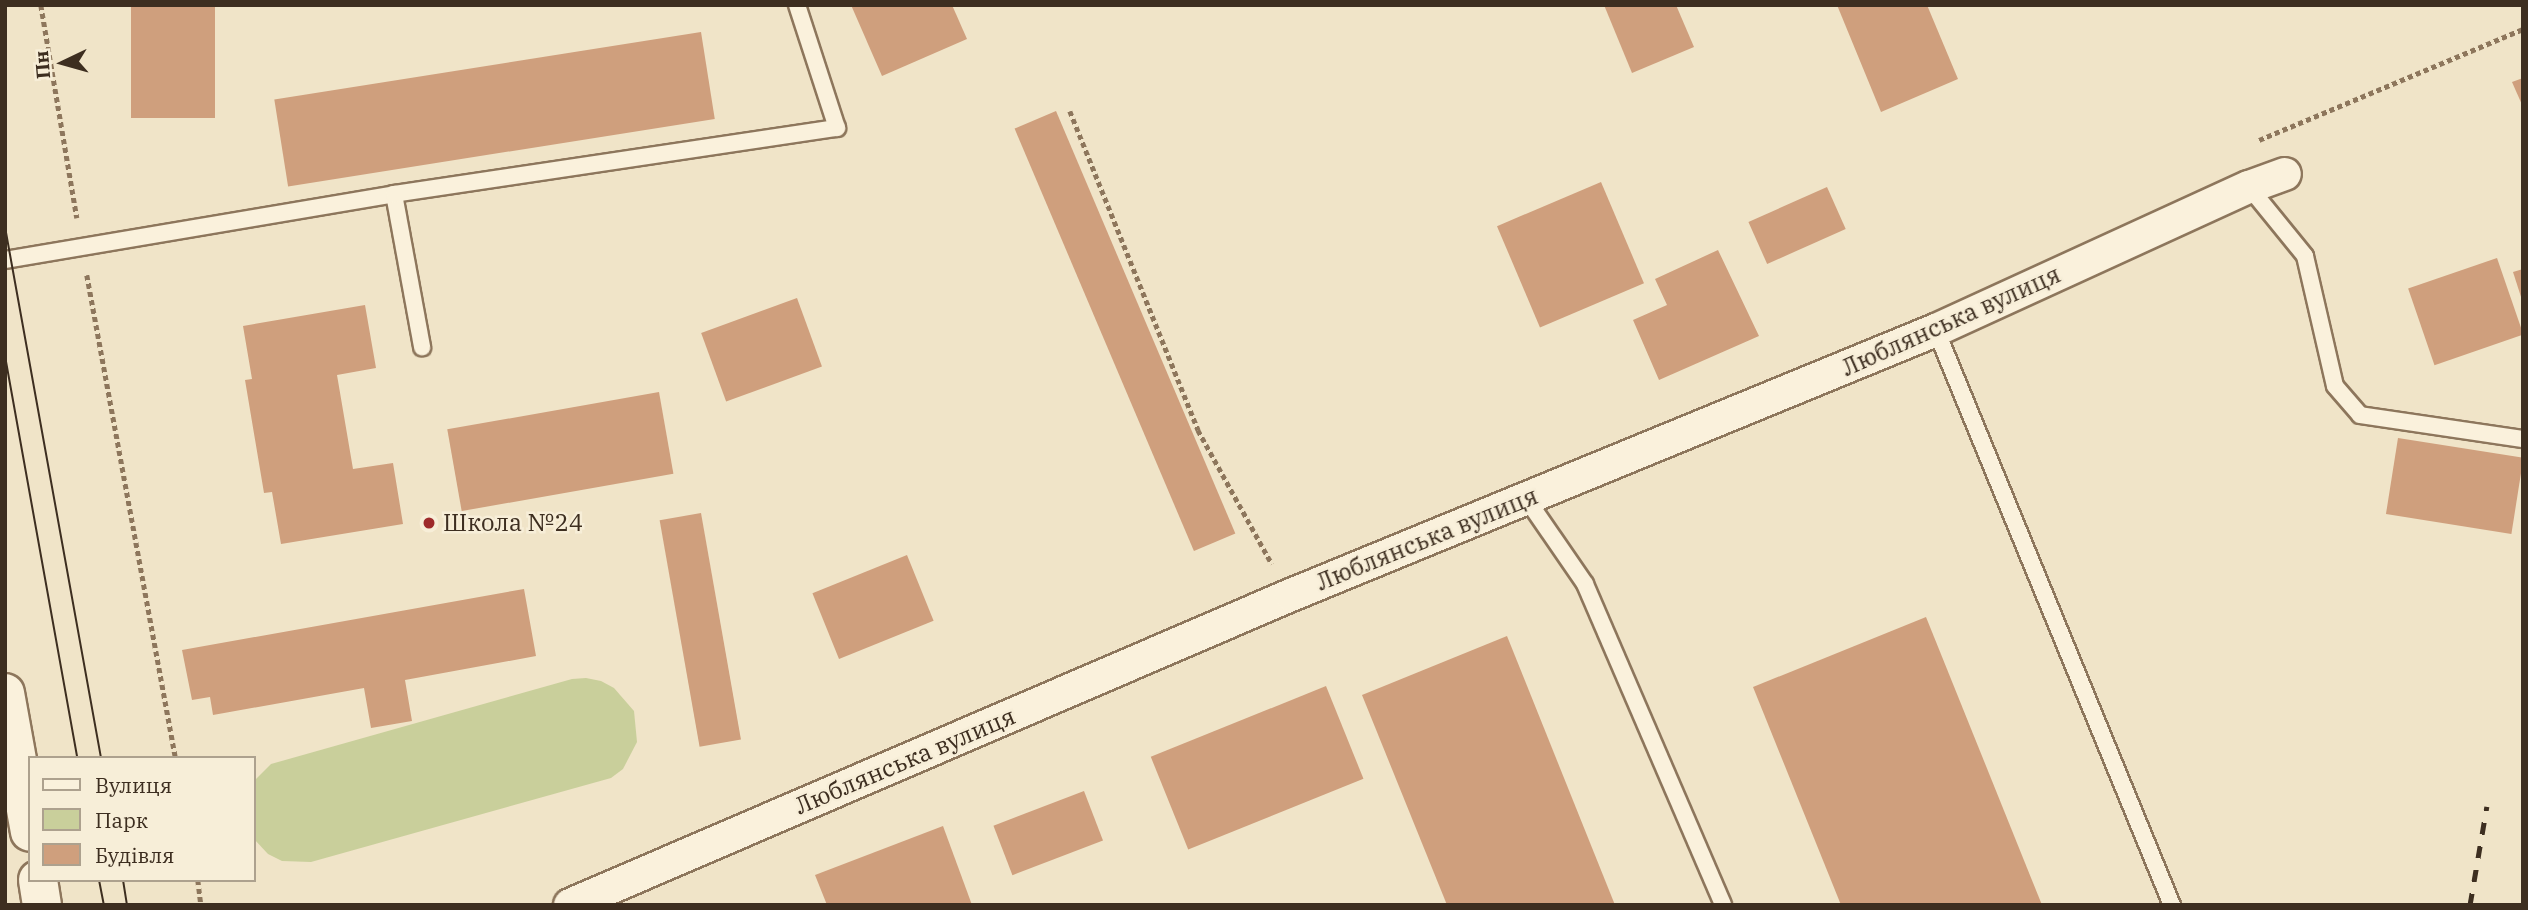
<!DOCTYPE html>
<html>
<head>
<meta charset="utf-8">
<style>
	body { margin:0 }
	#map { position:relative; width:2528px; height:910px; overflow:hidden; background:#f0e4c8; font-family:"IBM Plex Serif",serif }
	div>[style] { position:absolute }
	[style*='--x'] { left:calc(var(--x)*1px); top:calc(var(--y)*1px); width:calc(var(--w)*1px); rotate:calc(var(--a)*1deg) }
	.green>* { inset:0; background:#c9cf9b }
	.building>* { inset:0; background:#cf9f7d; transform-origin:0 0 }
	.path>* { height:4.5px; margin-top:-2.25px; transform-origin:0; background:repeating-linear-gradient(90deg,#8d765c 0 5px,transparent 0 8.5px) }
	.roads { filter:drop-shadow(2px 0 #8d765c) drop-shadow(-2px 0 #8d765c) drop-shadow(0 2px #8d765c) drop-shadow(0 -2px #8d765c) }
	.service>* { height:16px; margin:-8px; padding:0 8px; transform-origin:8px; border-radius:8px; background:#faf1dc }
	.minor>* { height:32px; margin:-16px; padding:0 16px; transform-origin:16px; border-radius:16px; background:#faf1dc }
	.secondary>* { height:38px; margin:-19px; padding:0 19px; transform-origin:19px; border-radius:19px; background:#faf1dc }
	.tram>* { height:2px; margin:-1px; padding:0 1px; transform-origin:1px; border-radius:1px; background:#3d2e20 }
	.rail>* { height:5px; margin-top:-2.5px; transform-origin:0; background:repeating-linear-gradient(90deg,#3d2e20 0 12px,transparent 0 24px) }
	.dots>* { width:19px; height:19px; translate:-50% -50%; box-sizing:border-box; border:4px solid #f7eed8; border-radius:50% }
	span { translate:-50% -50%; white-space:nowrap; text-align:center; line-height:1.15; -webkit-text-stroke:5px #f7eed8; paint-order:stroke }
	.street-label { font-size:24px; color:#3d2e20 }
	.poi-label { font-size:24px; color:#3d2e20 }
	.left { translate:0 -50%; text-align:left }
	.frame { position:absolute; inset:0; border:7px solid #3d2e20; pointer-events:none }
	.legend { position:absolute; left:28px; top:756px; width:228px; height:126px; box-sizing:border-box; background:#f7eed8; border:2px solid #ada18e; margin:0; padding:9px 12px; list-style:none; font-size:21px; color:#3d2e20 }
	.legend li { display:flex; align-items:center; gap:14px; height:35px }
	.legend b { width:35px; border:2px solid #ada18e }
	.north { position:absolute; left:28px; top:28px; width:70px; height:70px; -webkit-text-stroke:5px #f7eed8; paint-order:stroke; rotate:265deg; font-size:19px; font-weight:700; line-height:28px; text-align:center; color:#3d2e20 }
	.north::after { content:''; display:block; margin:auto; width:24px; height:32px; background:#3d2e20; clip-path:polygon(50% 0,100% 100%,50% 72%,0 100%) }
</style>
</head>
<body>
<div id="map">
	<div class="green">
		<div style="clip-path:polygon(586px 678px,601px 681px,614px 688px,634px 711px,637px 742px,623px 769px,611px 778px,311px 862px,282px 861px,268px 854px,254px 839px,254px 781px,271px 764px,572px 679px)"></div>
	</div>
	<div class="building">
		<div style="left:131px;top:5px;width:84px;height:113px"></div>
		<div style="clip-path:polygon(851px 5px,952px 5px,967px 39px,882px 76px)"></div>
		<div style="clip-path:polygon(1604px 5px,1676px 5px,1694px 47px,1632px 73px)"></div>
		<div style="clip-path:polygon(1837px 5px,1927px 5px,1958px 79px,1881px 112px)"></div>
		<div style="left:701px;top:32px;width:88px;height:432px;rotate:81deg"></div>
		<div style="clip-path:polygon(2523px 78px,2523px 107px,2512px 82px)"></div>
		<div style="left:1056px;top:111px;width:459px;height:45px;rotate:67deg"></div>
		<div style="left:1601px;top:182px;width:110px;height:113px;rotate:67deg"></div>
		<div style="left:1827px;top:187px;width:46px;height:86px;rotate:66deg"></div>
		<div style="clip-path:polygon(1718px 250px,1759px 336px,1659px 380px,1633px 320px,1667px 305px,1655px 279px)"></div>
		<div style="left:2497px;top:258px;width:81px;height:94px;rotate:71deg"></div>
		<div style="clip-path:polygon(2523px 269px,2523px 299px,2522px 300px,2513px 272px)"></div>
		<div style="left:797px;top:298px;width:73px;height:102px;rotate:70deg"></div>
		<div style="clip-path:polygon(365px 305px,376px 368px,337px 375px,353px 469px,393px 463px,403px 524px,281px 544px,272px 492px,264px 493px,245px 380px,252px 379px,243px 326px)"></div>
		<div style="left:659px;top:392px;width:83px;height:215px;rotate:80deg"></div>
		<div style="left:2398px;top:438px;width:127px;height:77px;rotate:9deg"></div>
		<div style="left:701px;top:513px;width:230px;height:42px;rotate:80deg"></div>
		<div style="left:907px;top:555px;width:71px;height:102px;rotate:68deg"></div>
		<div style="clip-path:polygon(524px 589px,536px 656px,405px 680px,412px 721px,371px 728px,364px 688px,213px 715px,210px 697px,192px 700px,182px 650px)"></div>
		<div style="clip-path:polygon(1926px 617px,2042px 905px,1841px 905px,1753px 687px)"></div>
		<div style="clip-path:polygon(1507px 636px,1615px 905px,1447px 905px,1362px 695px)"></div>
		<div style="left:1326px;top:686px;width:100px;height:189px;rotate:68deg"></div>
		<div style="left:1084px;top:791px;width:53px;height:97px;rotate:69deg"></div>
		<div style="clip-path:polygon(943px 826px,972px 905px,827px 905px,815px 875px)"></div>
	</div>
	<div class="path">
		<div style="--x:41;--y:5;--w:216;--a:80.4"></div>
		<div style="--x:1070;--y:111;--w:344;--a:68.1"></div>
		<div style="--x:1198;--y:430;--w:153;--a:61.1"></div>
		<div style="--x:2259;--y:140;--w:286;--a:-22.8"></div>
		<div style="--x:87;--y:275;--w:491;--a:79.6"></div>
		<div style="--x:198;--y:880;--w:25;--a:83"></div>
	</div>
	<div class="roads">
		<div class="service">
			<div style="--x:2249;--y:187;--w:89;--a:50.9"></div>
			<div style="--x:2305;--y:256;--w:133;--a:77"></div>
			<div style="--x:2335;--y:386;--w:38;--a:49"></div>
			<div style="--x:2360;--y:415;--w:165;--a:8.4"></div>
			<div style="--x:394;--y:194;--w:156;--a:79.6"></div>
			<div style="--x:5;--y:260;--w:395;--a:-9.6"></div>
			<div style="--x:394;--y:194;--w:448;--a:-8.5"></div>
			<div style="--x:837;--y:128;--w:129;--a:-108"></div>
			<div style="--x:1936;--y:330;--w:622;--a:67.69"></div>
			<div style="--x:1526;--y:498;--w:104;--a:55.5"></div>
			<div style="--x:1585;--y:584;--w:349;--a:66.7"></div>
		</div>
		<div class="minor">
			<div style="--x:570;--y:905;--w:785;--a:-23.27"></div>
			<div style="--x:1291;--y:595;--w:697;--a:-22.34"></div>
			<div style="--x:1936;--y:330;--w:344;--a:-24.6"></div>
			<div style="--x:2249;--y:187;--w:38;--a:-20"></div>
		</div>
		<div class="secondary">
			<div style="--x:5;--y:693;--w:141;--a:79.8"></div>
			<div style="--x:38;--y:880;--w:25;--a:81"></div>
		</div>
	</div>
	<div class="tram">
		<div style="--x:5;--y:227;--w:540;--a:79.75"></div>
		<div style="--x:5;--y:356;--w:408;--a:79.8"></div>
		<div style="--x:99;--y:880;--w:25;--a:79"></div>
		<div style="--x:123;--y:880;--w:25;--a:81"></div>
	</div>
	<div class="rail">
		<div style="--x:2470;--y:905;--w:100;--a:-80.3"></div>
	</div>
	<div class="dots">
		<div style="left:429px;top:523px;background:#9e2a2b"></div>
	</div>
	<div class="street-label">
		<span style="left:1951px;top:321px;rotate:-24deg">Люблянська вулиця</span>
		<span style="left:1427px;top:539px;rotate:-22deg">Люблянська вулиця</span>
		<span style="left:905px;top:761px;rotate:-23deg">Люблянська вулиця</span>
	</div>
	<div class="poi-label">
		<span class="left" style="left:443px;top:523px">Школа №24</span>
	</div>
	<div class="frame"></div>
	<ul class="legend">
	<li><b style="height:9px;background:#faf1dc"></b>Вулиця</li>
	<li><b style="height:19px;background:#c9cf9b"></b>Парк</li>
	<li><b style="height:19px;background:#cf9f7d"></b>Будівля</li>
	</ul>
	<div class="north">Пн</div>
</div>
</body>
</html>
